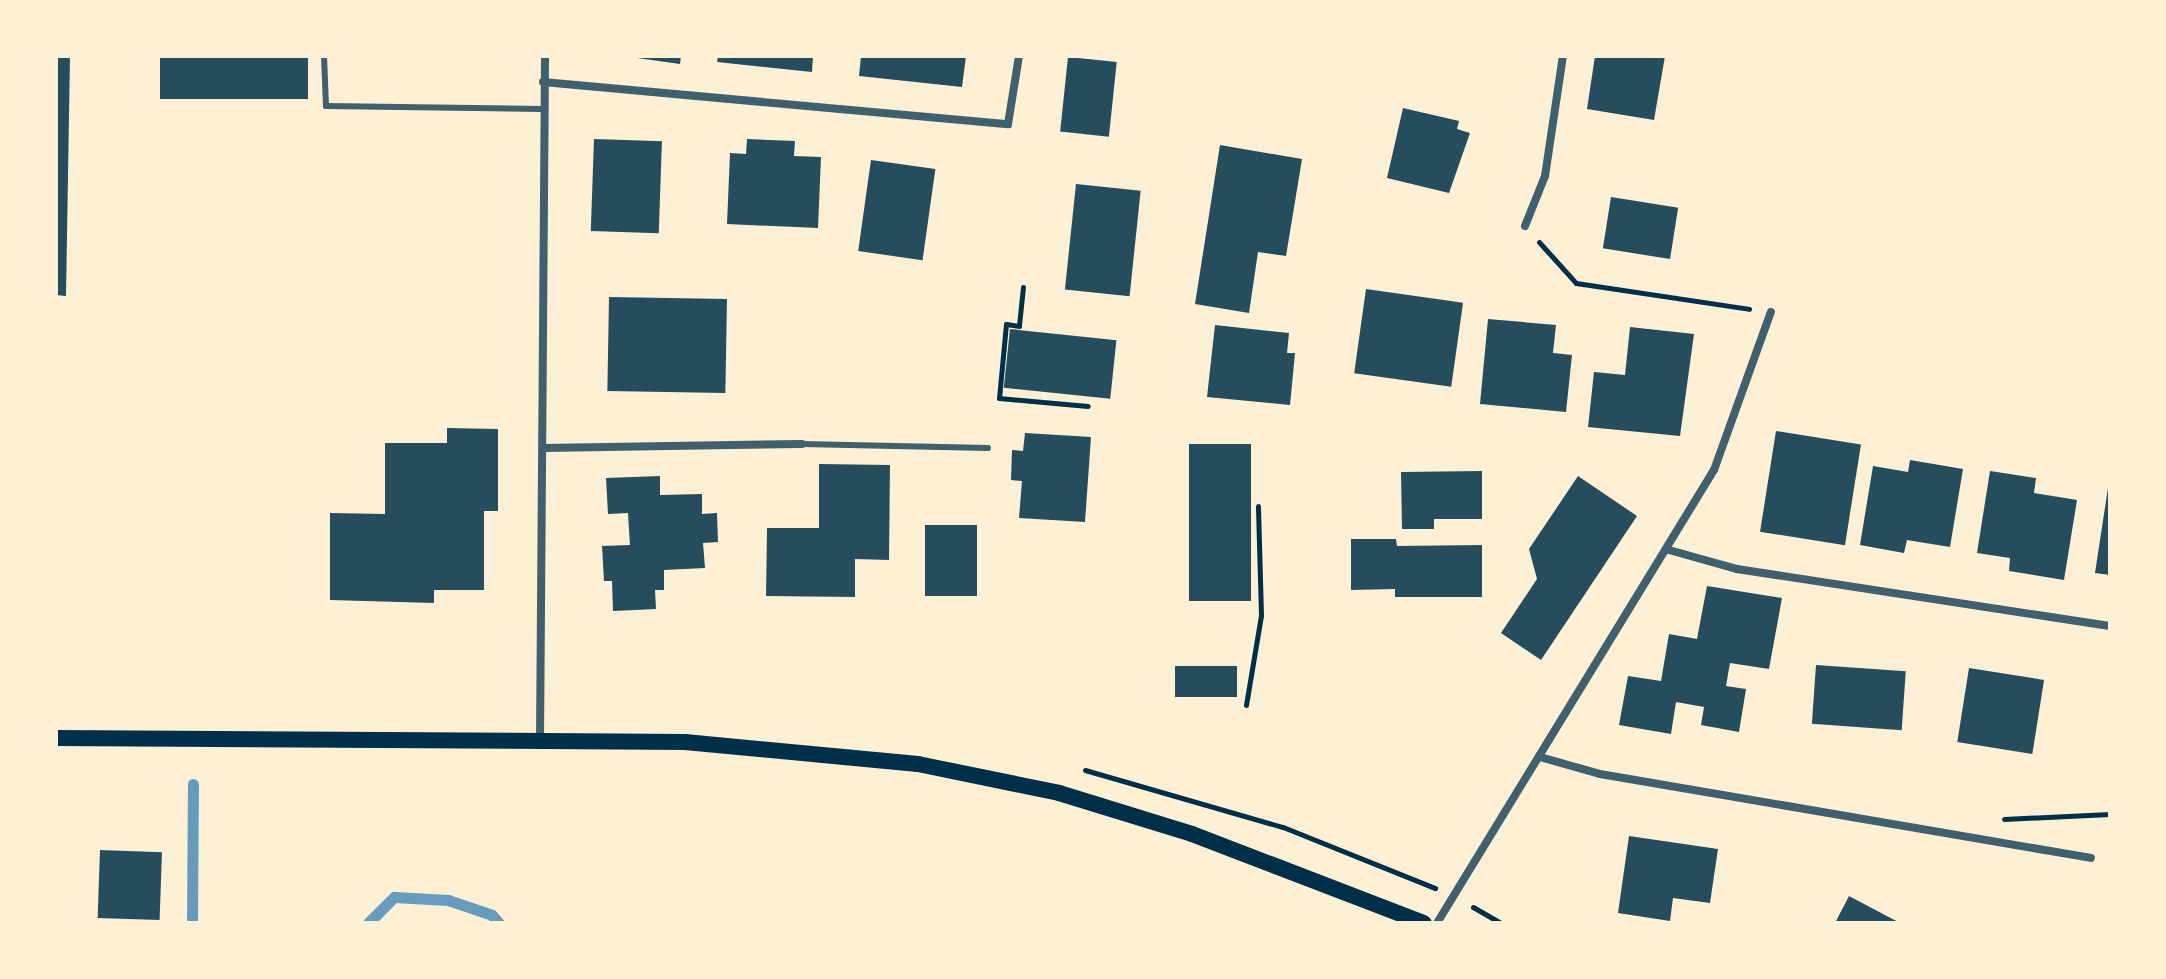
<!DOCTYPE html>
<html>
<head>
<meta charset="utf-8">
<style>
	body { margin:0 }
	#map { position:relative; width:2166px; height:979px; overflow:hidden; background:#fdf0d5; font-family:"IBM Plex Sans",sans-serif }
	div>[style] { position:absolute }
	[style*='--x'] { left:calc(var(--x)*1px); top:calc(var(--y)*1px); width:calc(var(--w)*1px); rotate:calc(var(--a)*1deg) }
	.stream>* { height:11px; margin:-5.5px; padding:0 5.5px; transform-origin:5.5px; border-radius:5.5px; background:#669bbc }
	.building>* { inset:0; background:#264d5e; transform-origin:0 0 }
	.path>* { height:5px; margin:-2.5px; padding:0 2.5px; transform-origin:2.5px; border-radius:2.5px; background:#003049 }
	.service>* { height:6px; margin:-3px; padding:0 3px; transform-origin:3px; border-radius:3px; background:#3f606c }
	.minor>* { height:8px; margin:-4px; padding:0 4px; transform-origin:4px; border-radius:4px; background:#3f606c }
	.secondary>* { height:16px; margin:-8px; padding:0 8px; transform-origin:8px; border-radius:8px; background:#003049 }
	span { translate:-50% -50%; white-space:nowrap; text-align:center; line-height:1.15; -webkit-text-stroke:8px #fdf0d5; paint-order:stroke }
	.frame { position:absolute; inset:0; border:58px solid #fdf0d5; pointer-events:none }
</style>
</head>
<body>
<div id="map">
	<div class="stream">
		<div style="--x:192;--y:923;--w:139;--a:-89.6"></div>
		<div style="--x:368;--y:923;--w:37;--a:-45"></div>
		<div style="--x:394;--y:897;--w:54;--a:3.2"></div>
		<div style="--x:448;--y:900;--w:46;--a:18.8"></div>
		<div style="--x:492;--y:915;--w:11;--a:49"></div>
	</div>
	<div class="building">
		<div style="clip-path:polygon(56px 56px,70px 56px,66px 296px,56px 295px)"></div>
		<div style="left:160px;top:56px;width:148px;height:43px"></div>
		<div style="clip-path:polygon(623px 56px,681px 56px,680px 64px)"></div>
		<div style="clip-path:polygon(718px 56px,813px 56px,812px 72px,717px 62px)"></div>
		<div style="clip-path:polygon(861px 56px,966px 56px,962px 87px,859px 76px)"></div>
		<div style="clip-path:polygon(1595px 56px,1665px 56px,1654px 120px,1587px 109px)"></div>
		<div style="left:1068px;top:57px;width:49px;height:75px;rotate:6deg"></div>
		<div style="clip-path:polygon(1403px 108px,1459px 121px,1457px 129px,1470px 133px,1449px 193px,1387px 178px)"></div>
		<div style="left:594px;top:139px;width:68px;height:92px;rotate:2deg"></div>
		<div style="clip-path:polygon(747px 139px,795px 141px,794px 156px,821px 157px,818px 228px,727px 224px,730px 153px,746px 154px)"></div>
		<div style="clip-path:polygon(1220px 145px,1302px 159px,1286px 256px,1258px 252px,1249px 313px,1195px 304px)"></div>
		<div style="left:871px;top:160px;width:65px;height:92px;rotate:8deg"></div>
		<div style="left:1076px;top:184px;width:65px;height:106px;rotate:6deg"></div>
		<div style="left:1611px;top:197px;width:68px;height:52px;rotate:9deg"></div>
		<div style="left:1366px;top:289px;width:98px;height:85px;rotate:8deg"></div>
		<div style="left:609px;top:297px;width:118px;height:94px;rotate:1deg"></div>
		<div style="clip-path:polygon(1488px 319px,1556px 325px,1553px 353px,1572px 355px,1566px 412px,1480px 404px)"></div>
		<div style="clip-path:polygon(1215px 325px,1289px 333px,1287px 353px,1295px 353px,1290px 405px,1207px 397px)"></div>
		<div style="clip-path:polygon(1630px 327px,1694px 334px,1680px 436px,1588px 427px,1594px 372px,1625px 375px)"></div>
		<div style="left:1010px;top:329px;width:107px;height:59px;rotate:6deg"></div>
		<div style="clip-path:polygon(447px 428px,498px 429px,498px 511px,484px 511px,484px 590px,434px 590px,434px 603px,330px 600px,330px 513px,385px 514px,385px 443px,447px 443px)"></div>
		<div style="left:1776px;top:431px;width:86px;height:102px;rotate:9deg"></div>
		<div style="clip-path:polygon(1025px 433px,1091px 437px,1085px 522px,1019px 518px,1022px 481px,1011px 480px,1012px 450px,1023px 451px)"></div>
		<div style="left:1189px;top:444px;width:62px;height:157px"></div>
		<div style="clip-path:polygon(1910px 460px,1963px 469px,1950px 547px,1907px 540px,1904px 553px,1860px 545px,1873px 466px,1908px 472px)"></div>
		<div style="clip-path:polygon(819px 464px,890px 465px,889px 560px,855px 559px,855px 597px,766px 596px,767px 528px,819px 528px)"></div>
		<div style="clip-path:polygon(1482px 471px,1482px 519px,1434px 519px,1434px 529px,1402px 529px,1401px 472px)"></div>
		<div style="clip-path:polygon(1990px 471px,2036px 478px,2034px 493px,2077px 500px,2064px 580px,2009px 571px,2010px 558px,1977px 553px)"></div>
		<div style="clip-path:polygon(660px 476px,660px 495px,702px 494px,702px 514px,717px 513px,718px 542px,703px 543px,705px 568px,664px 570px,664px 590px,655px 590px,656px 609px,613px 611px,612px 581px,604px 581px,602px 546px,630px 545px,629px 530px,628px 513px,608px 514px,606px 478px)"></div>
		<div style="clip-path:polygon(1578px 476px,1637px 516px,1541px 660px,1501px 633px,1537px 579px,1529px 549px)"></div>
		<div style="clip-path:polygon(2108px 488px,2110px 488px,2110px 575px,2095px 573px)"></div>
		<div style="left:925px;top:525px;width:52px;height:71px"></div>
		<div style="clip-path:polygon(1351px 539px,1396px 539px,1397px 546px,1482px 545px,1482px 597px,1395px 597px,1395px 589px,1351px 590px)"></div>
		<div style="clip-path:polygon(1707px 586px,1782px 598px,1769px 669px,1730px 663px,1726px 686px,1746px 689px,1739px 732px,1701px 725px,1704px 707px,1676px 702px,1671px 734px,1619px 725px,1628px 676px,1661px 681px,1669px 634px,1697px 639px)"></div>
		<div style="left:1816px;top:665px;width:90px;height:59px;rotate:4deg"></div>
		<div style="left:1175px;top:666px;width:62px;height:31px"></div>
		<div style="left:1969px;top:668px;width:76px;height:75px;rotate:9deg"></div>
		<div style="clip-path:polygon(1629px 836px,1718px 849px,1710px 903px,1673px 898px,1670px 921px,1618px 913px)"></div>
		<div style="left:100px;top:850px;width:62px;height:68px;rotate:2deg"></div>
		<div style="clip-path:polygon(1849px 896px,1900px 923px,1835px 923px)"></div>
	</div>
	<div class="path">
		<div style="--x:1539;--y:242;--w:55;--a:47.9"></div>
		<div style="--x:1576;--y:283;--w:175;--a:8.5"></div>
		<div style="--x:1023;--y:287;--w:39;--a:96"></div>
		<div style="--x:1019;--y:326;--w:13;--a:-171"></div>
		<div style="--x:1006;--y:324;--w:74;--a:95.4"></div>
		<div style="--x:999;--y:398;--w:89;--a:5.1"></div>
		<div style="--x:1246;--y:705;--w:91;--a:-80.5"></div>
		<div style="--x:1261;--y:615;--w:109;--a:-91.6"></div>
		<div style="--x:1085;--y:770;--w:206;--a:16.1"></div>
		<div style="--x:1283;--y:827;--w:164;--a:21.9"></div>
		<div style="--x:2004;--y:819;--w:106;--a:-2.7"></div>
		<div style="--x:1473;--y:907;--w:32;--a:30"></div>
	</div>
	<div class="service">
		<div style="--x:324;--y:56;--w:50;--a:87.7"></div>
		<div style="--x:326;--y:106;--w:216;--a:0.8"></div>
		<div style="--x:802;--y:444;--w:186;--a:1.2"></div>
	</div>
	<div class="minor">
		<div style="--x:543;--y:82;--w:467;--a:5.2"></div>
		<div style="--x:1008;--y:124;--w:69;--a:-80.8"></div>
		<div style="--x:1525;--y:226;--w:54;--a:-68.2"></div>
		<div style="--x:1545;--y:176;--w:121;--a:-81.5"></div>
		<div style="--x:543;--y:448;--w:259;--a:-0.9"></div>
		<div style="--x:1669;--y:550;--w:71;--a:15.6"></div>
		<div style="--x:1737;--y:569;--w:377;--a:8.7"></div>
		<div style="--x:540;--y:742;--w:686;--a:-89.58"></div>
		<div style="--x:1540;--y:757;--w:62;--a:15.8"></div>
		<div style="--x:1600;--y:774;--w:498;--a:9.7"></div>
		<div style="--x:1437;--y:923;--w:531;--a:-58.56"></div>
		<div style="--x:1714;--y:470;--w:168;--a:-70.2"></div>
	</div>
	<div class="secondary">
		<div style="--x:56;--y:738;--w:629;--a:0.36"></div>
		<div style="--x:685;--y:742;--w:234;--a:5.4"></div>
		<div style="--x:918;--y:764;--w:144;--a:11.6"></div>
		<div style="--x:1059;--y:793;--w:139;--a:17.1"></div>
		<div style="--x:1192;--y:834;--w:248;--a:21"></div>
	</div>
	<div class="frame"></div>
</div>
</body>
</html>
